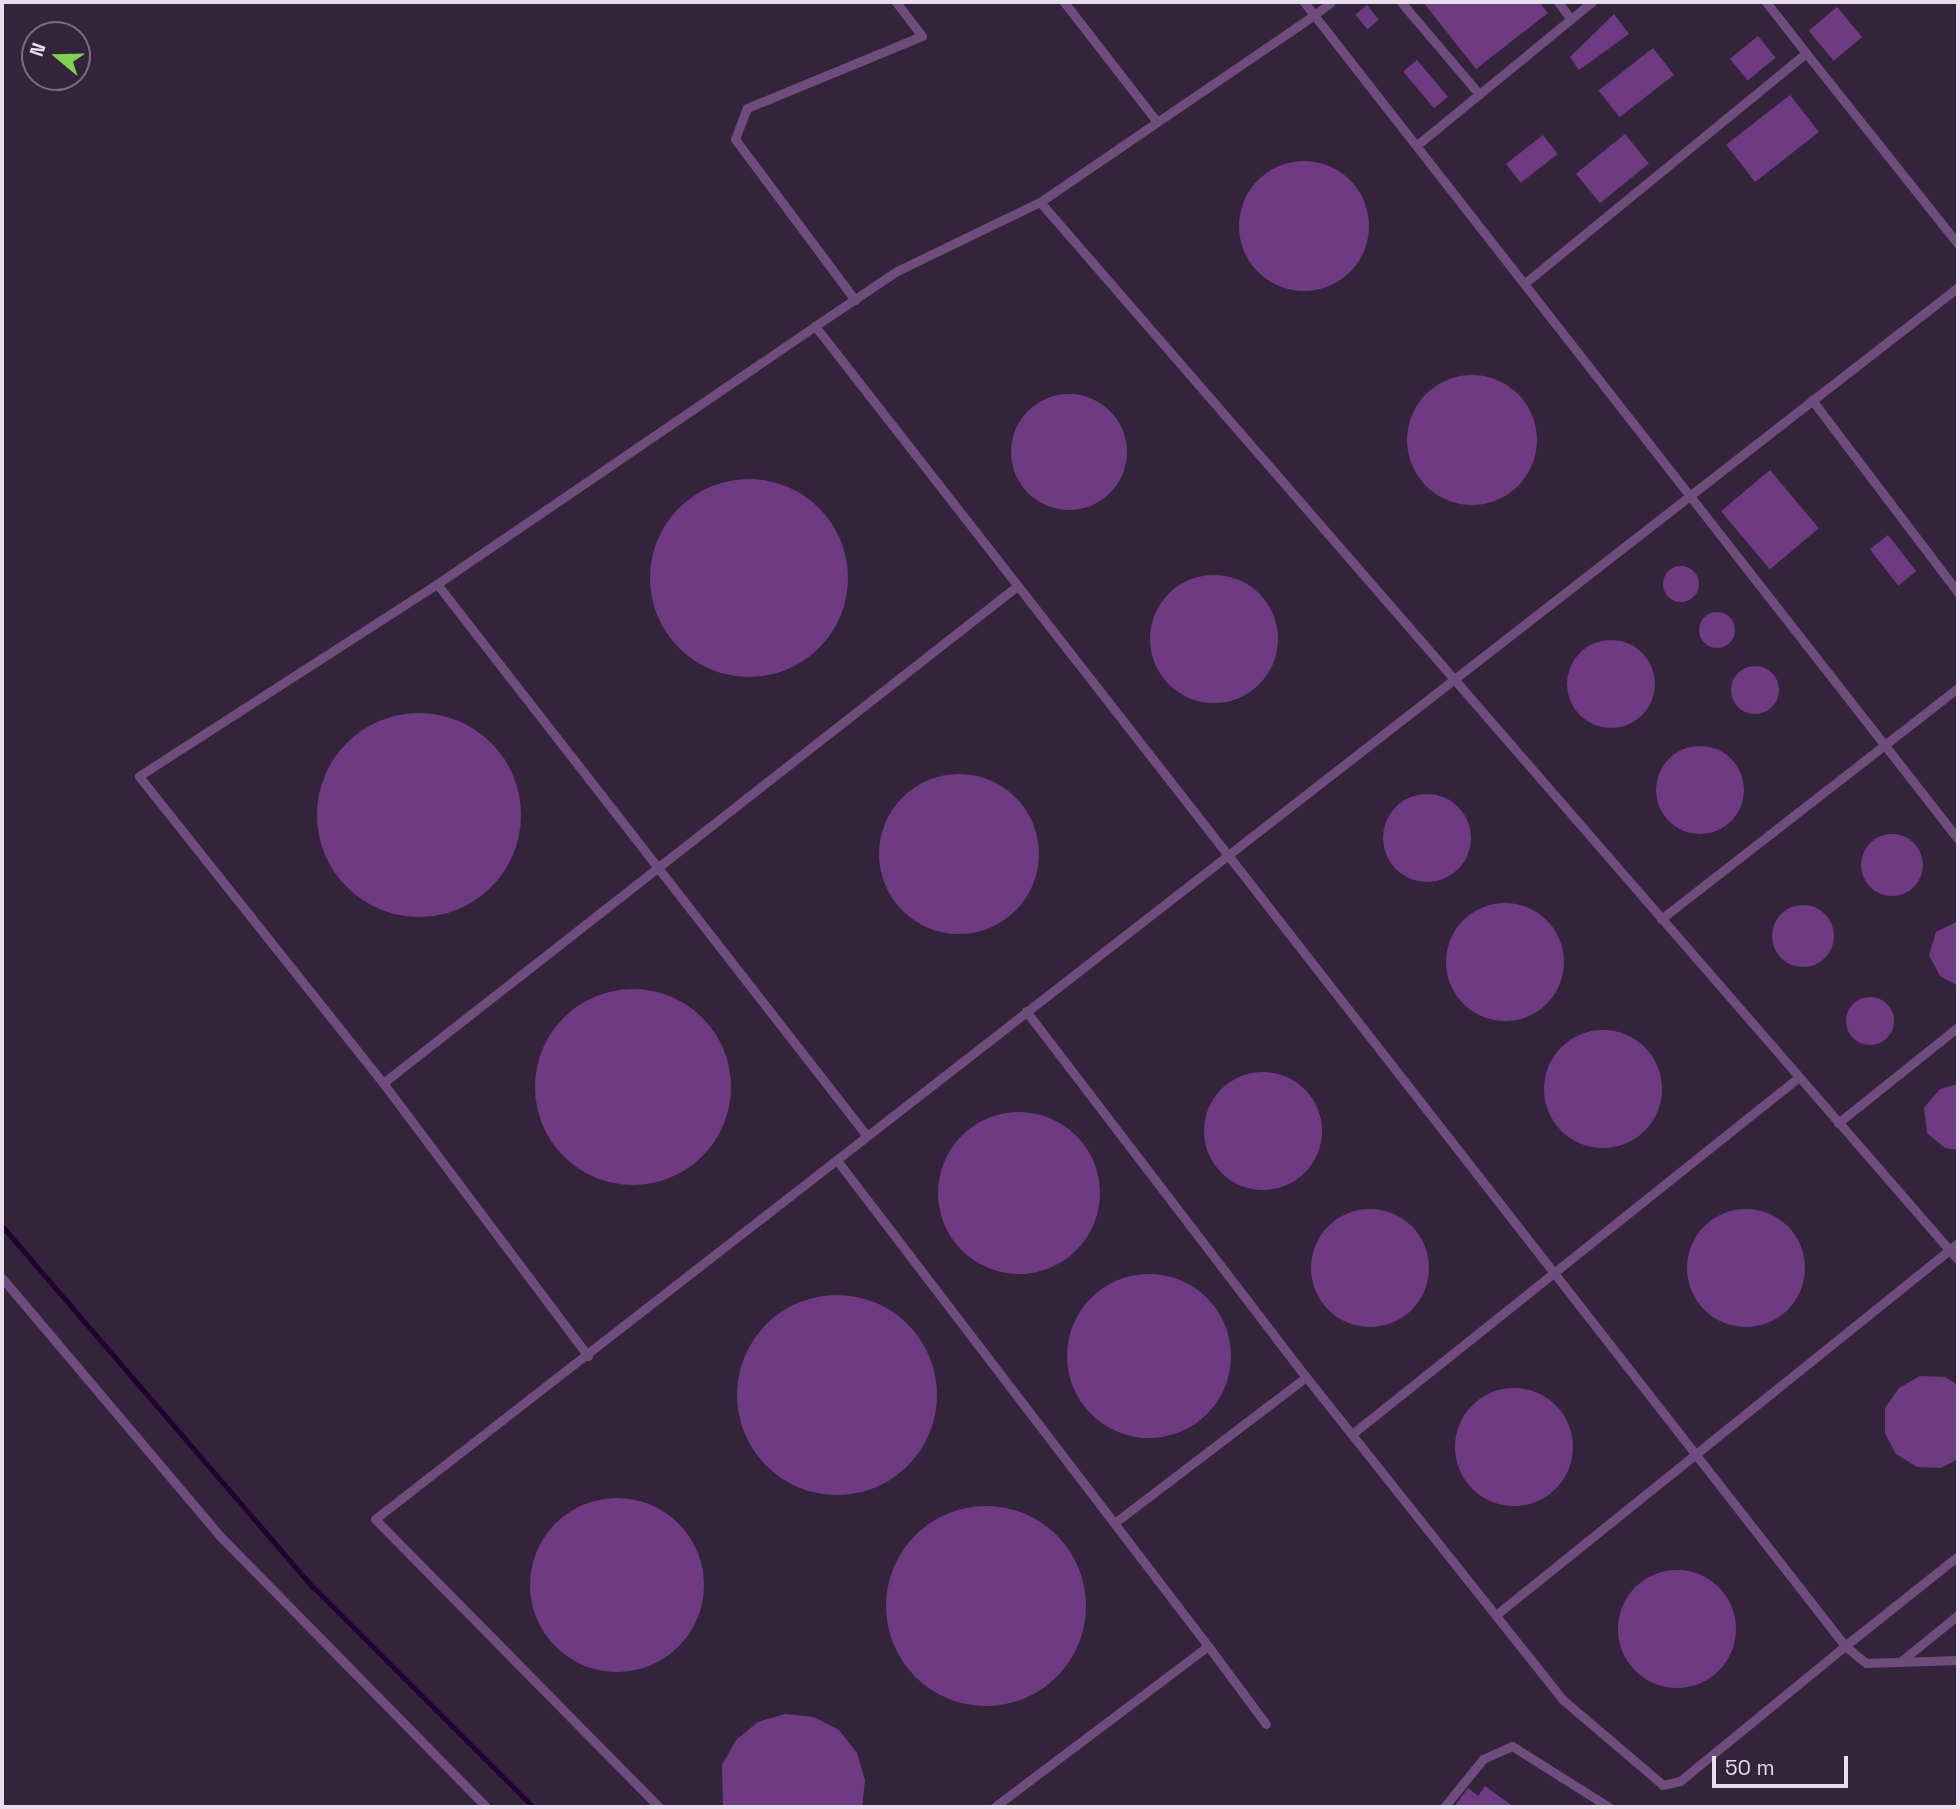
<!DOCTYPE html>
<html>
<head>
<meta charset="utf-8">
<style>
	body { margin:0 }
	#map { position:relative; width:1960px; height:1809px; overflow:hidden; background:#34243b; font-family:"Space Grotesk",sans-serif }
	div>[style] { position:absolute }
	[style*='--x'] { left:calc(var(--x)*1px); top:calc(var(--y)*1px); width:calc(var(--w)*1px); rotate:calc(var(--a)*1deg) }
	.stream>* { height:5px; margin:-2.5px; padding:0 2.5px; transform-origin:2.5px; border-radius:2.5px; background:#22002f }
	.building>* { inset:0; background:#6e3b82; transform-origin:0 0 }
	.round { border-radius:50% }
	.service>* { height:9px; margin:-4.5px; padding:0 4.5px; transform-origin:4.5px; border-radius:4.5px; background:#6e4d7c }
	span { translate:-50% -50%; white-space:nowrap; text-align:center; line-height:1.15; -webkit-text-stroke:6px #34243b; paint-order:stroke }
	.frame { position:absolute; inset:0; border:4px solid #e8ddec; pointer-events:none }
	.north { position:absolute; left:21px; top:21px; width:70px; height:70px; box-sizing:border-box; background:#34243b; border:2px solid #7c6e82; border-radius:50%; rotate:289deg; font-size:19px; font-weight:700; line-height:28px; text-align:center; color:#e8ddec }
	.north::after { content:''; display:block; margin:auto; width:24px; height:32px; background:#80d051; clip-path:polygon(50% 0,100% 100%,50% 72%,0 100%) }
	.scale { position:absolute; left:1712px; top:1756px; width:136px; height:32px; box-sizing:border-box; border:4px solid #e8ddec; border-top:0; padding-left:9px; font-size:21px; line-height:24px; white-space:nowrap; color:#e8ddec; -webkit-text-stroke:5px #34243b; paint-order:stroke }
</style>
</head>
<body>
<div id="map">
	<div class="stream">
		<div style="--x:2;--y:1226;--w:475;--a:49.3"></div>
		<div style="--x:312;--y:1586;--w:313;--a:45"></div>
	</div>
	<div class="building">
		<div style="clip-path:polygon(1423px 2px,1539px 2px,1548px 13px,1476px 69px)"></div>
		<div style="left:1367px;top:5px;width:19px;height:15px;rotate:51deg"></div>
		<div style="left:1837px;top:7px;width:39px;height:37px;rotate:50deg"></div>
		<div style="clip-path:polygon(1614px 14px,1629px 34px,1579px 70px,1570px 57px)"></div>
		<div style="left:1758px;top:36px;width:28px;height:36px;rotate:51deg"></div>
		<div style="left:1653px;top:48px;width:34px;height:69px;rotate:52deg"></div>
		<div style="left:1417px;top:60px;width:48px;height:18px;rotate:50deg"></div>
		<div style="left:1790px;top:95px;width:47px;height:81px;rotate:52deg"></div>
		<div style="left:1625px;top:134px;width:38px;height:63px;rotate:51deg"></div>
		<div style="left:1543px;top:135px;width:24px;height:47px;rotate:52deg"></div>
		<div class="round" style="left:1239px;top:161px;width:130px;height:130px"></div>
		<div class="round" style="left:1407px;top:375px;width:130px;height:130px"></div>
		<div class="round" style="left:1011px;top:394px;width:116px;height:116px"></div>
		<div style="left:1770px;top:470px;width:76px;height:64px;rotate:50deg"></div>
		<div class="round" style="left:650px;top:479px;width:198px;height:198px"></div>
		<div style="left:1888px;top:535px;width:46px;height:23px;rotate:52deg"></div>
		<div class="round" style="left:1663px;top:566px;width:36px;height:36px"></div>
		<div class="round" style="left:1150px;top:575px;width:128px;height:128px"></div>
		<div class="round" style="left:1699px;top:612px;width:36px;height:36px"></div>
		<div class="round" style="left:1567px;top:640px;width:88px;height:88px"></div>
		<div class="round" style="left:1731px;top:666px;width:48px;height:48px"></div>
		<div class="round" style="left:317px;top:713px;width:204px;height:204px"></div>
		<div class="round" style="left:1656px;top:746px;width:88px;height:88px"></div>
		<div class="round" style="left:879px;top:774px;width:160px;height:160px"></div>
		<div class="round" style="left:1383px;top:794px;width:88px;height:88px"></div>
		<div class="round" style="left:1861px;top:834px;width:62px;height:62px"></div>
		<div class="round" style="left:1446px;top:903px;width:118px;height:118px"></div>
		<div class="round" style="left:1772px;top:905px;width:62px;height:62px"></div>
		<div style="clip-path:polygon(1958px 921px,1958px 986px,1940px 976px,1929px 955px,1936px 932px)"></div>
		<div class="round" style="left:535px;top:989px;width:196px;height:196px"></div>
		<div class="round" style="left:1846px;top:997px;width:48px;height:48px"></div>
		<div class="round" style="left:1544px;top:1030px;width:118px;height:118px"></div>
		<div class="round" style="left:1204px;top:1072px;width:118px;height:118px"></div>
		<div style="clip-path:polygon(1958px 1084px,1958px 1150px,1945px 1148px,1927px 1133px,1924px 1108px,1940px 1089px)"></div>
		<div class="round" style="left:938px;top:1112px;width:162px;height:162px"></div>
		<div class="round" style="left:1311px;top:1209px;width:118px;height:118px"></div>
		<div class="round" style="left:1687px;top:1209px;width:118px;height:118px"></div>
		<div class="round" style="left:1067px;top:1274px;width:164px;height:164px"></div>
		<div class="round" style="left:737px;top:1295px;width:200px;height:200px"></div>
		<div style="clip-path:polygon(1920px 1376px,1945px 1377px,1958px 1385px,1958px 1459px,1941px 1468px,1917px 1467px,1896px 1454px,1885px 1433px,1885px 1408px,1899px 1388px)"></div>
		<div class="round" style="left:1455px;top:1388px;width:118px;height:118px"></div>
		<div class="round" style="left:530px;top:1498px;width:174px;height:174px"></div>
		<div class="round" style="left:886px;top:1506px;width:200px;height:200px"></div>
		<div class="round" style="left:1618px;top:1570px;width:118px;height:118px"></div>
		<div style="clip-path:polygon(785px 1714px,814px 1717px,839px 1730px,857px 1753px,865px 1780px,862px 1807px,723px 1807px,722px 1765px,736px 1740px,758px 1722px)"></div>
		<div style="clip-path:polygon(1485px 1786px,1514px 1807px,1454px 1807px,1468px 1788px,1478px 1796px)"></div>
	</div>
	<div class="service">
		<div style="--x:1064;--y:2;--w:152;--a:52.2"></div>
		<div style="--x:1304;--y:2;--w:16;--a:52"></div>
		<div style="--x:1314;--y:15;--w:21;--a:-37"></div>
		<div style="--x:1401;--y:2;--w:121;--a:49.7"></div>
		<div style="--x:1558;--y:2;--w:21;--a:53"></div>
		<div style="--x:1806;--y:53;--w:244;--a:51.5"></div>
		<div style="--x:1417;--y:145;--w:226;--a:-39.3"></div>
		<div style="--x:1040;--y:202;--w:332;--a:-34.3"></div>
		<div style="--x:1314;--y:15;--w:1046;--a:51.99"></div>
		<div style="--x:1525;--y:283;--w:363;--a:-39.3"></div>
		<div style="--x:1806;--y:53;--w:65;--a:-128.1"></div>
		<div style="--x:855;--y:300;--w:201;--a:-126.7"></div>
		<div style="--x:735;--y:139;--w:33;--a:-69"></div>
		<div style="--x:747;--y:108;--w:189;--a:-22.4"></div>
		<div style="--x:922;--y:36;--w:43;--a:-127.4"></div>
		<div style="--x:815;--y:326;--w:99;--a:-33.9"></div>
		<div style="--x:897;--y:271;--w:159;--a:-25.8"></div>
		<div style="--x:1040;--y:202;--w:1401;--a:49.05"></div>
		<div style="--x:1812;--y:400;--w:241;--a:52.8"></div>
		<div style="--x:1661;--y:919;--w:376;--a:-37.9"></div>
		<div style="--x:1026;--y:1011;--w:461;--a:52.6"></div>
		<div style="--x:1306;--y:1377;--w:238;--a:142.7"></div>
		<div style="--x:383;--y:1083;--w:392;--a:-128.5"></div>
		<div style="--x:139;--y:776;--w:354;--a:-32.8"></div>
		<div style="--x:1838;--y:1123;--w:154;--a:-38.7"></div>
		<div style="--x:867;--y:1136;--w:700;--a:-127.92"></div>
		<div style="--x:437;--y:584;--w:458;--a:-34.3"></div>
		<div style="--x:815;--y:326;--w:1674;--a:52.03"></div>
		<div style="--x:1845;--y:1646;--w:213;--a:140.7"></div>
		<div style="--x:1680;--y:1781;--w:17;--a:167"></div>
		<div style="--x:1663;--y:1785;--w:131;--a:-139.6"></div>
		<div style="--x:1563;--y:1700;--w:413;--a:-128.5"></div>
		<div style="--x:839;--y:1163;--w:608;--a:52.62"></div>
		<div style="--x:1208;--y:1646;--w:268;--a:143"></div>
		<div style="--x:2;--y:1278;--w:335;--a:49.8"></div>
		<div style="--x:218;--y:1534;--w:383;--a:45.5"></div>
		<div style="--x:588;--y:1356;--w:341;--a:-126.9"></div>
		<div style="--x:383;--y:1083;--w:806;--a:-38.09"></div>
		<div style="--x:1352;--y:1434;--w:572;--a:-38.61"></div>
		<div style="--x:1958;--y:1556;--w:144;--a:141.5"></div>
		<div style="--x:1845;--y:1646;--w:27;--a:39"></div>
		<div style="--x:1866;--y:1663;--w:92;--a:-1.9"></div>
		<div style="--x:1497;--y:1614;--w:592;--a:-38.83"></div>
		<div style="--x:1208;--y:1646;--w:97;--a:53.4"></div>
		<div style="--x:1900;--y:1662;--w:75;--a:-39"></div>
		<div style="--x:659;--y:1807;--w:404;--a:-134.6"></div>
		<div style="--x:375;--y:1519;--w:2006;--a:-37.89"></div>
		<div style="--x:1444;--y:1807;--w:62;--a:-50.9"></div>
		<div style="--x:1483;--y:1759;--w:32;--a:-24"></div>
		<div style="--x:1512;--y:1746;--w:115;--a:32.2"></div>
	</div>
	<div class="frame"></div>
	<div class="north">N</div>
	<div class="scale">50 m</div>
</div>
</body>
</html>
